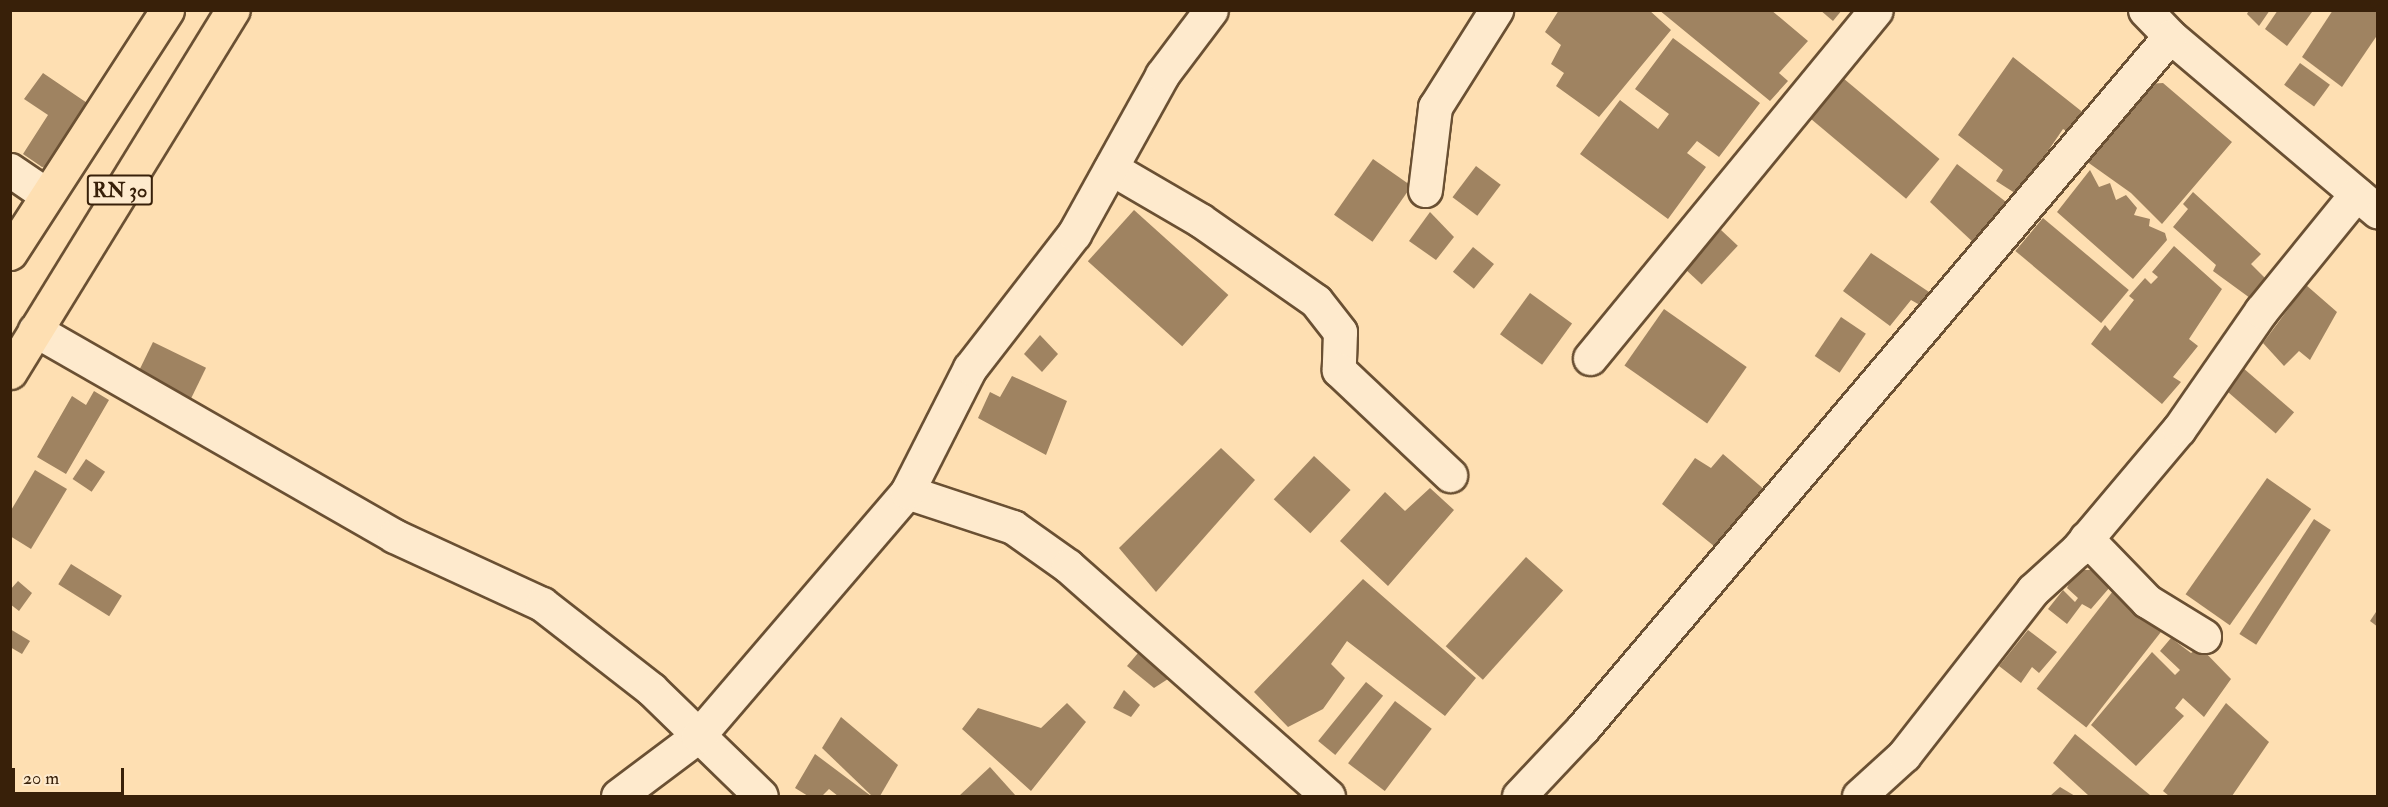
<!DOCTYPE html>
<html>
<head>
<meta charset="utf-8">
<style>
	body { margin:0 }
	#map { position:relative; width:2388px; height:807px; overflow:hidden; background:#fedfb2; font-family:"IM FELL Double Pica",serif }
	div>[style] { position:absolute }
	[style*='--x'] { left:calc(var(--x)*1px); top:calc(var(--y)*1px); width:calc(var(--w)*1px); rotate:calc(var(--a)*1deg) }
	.building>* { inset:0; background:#9f8361; transform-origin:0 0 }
	.roads { filter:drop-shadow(2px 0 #6a5033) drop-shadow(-2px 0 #6a5033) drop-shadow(0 2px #6a5033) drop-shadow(0 -2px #6a5033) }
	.minor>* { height:33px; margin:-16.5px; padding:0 16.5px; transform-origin:16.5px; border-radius:16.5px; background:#feeacd }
	.primary>* { height:33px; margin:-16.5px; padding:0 16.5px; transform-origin:16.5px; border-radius:16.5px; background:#fedfb2 }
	span { translate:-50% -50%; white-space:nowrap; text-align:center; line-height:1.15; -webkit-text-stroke:5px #feeacd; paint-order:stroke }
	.shield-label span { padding:2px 4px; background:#feeacd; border:2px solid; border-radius:4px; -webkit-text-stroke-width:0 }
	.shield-label { font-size:20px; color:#382009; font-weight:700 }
	.frame { position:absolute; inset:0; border:12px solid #382009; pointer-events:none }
	.scale { position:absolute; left:12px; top:768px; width:112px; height:27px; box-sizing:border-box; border:3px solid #382009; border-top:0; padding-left:8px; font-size:18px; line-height:21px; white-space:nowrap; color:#382009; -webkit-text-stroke:4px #feeacd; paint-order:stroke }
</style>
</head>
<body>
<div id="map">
	<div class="building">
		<div style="clip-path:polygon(1559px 10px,1649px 10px,1671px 30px,1599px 117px,1556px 86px,1564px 73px,1551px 64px,1561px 45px,1545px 32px)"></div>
		<div style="clip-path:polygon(1659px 10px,1771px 10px,1808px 41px,1779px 73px,1788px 81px,1770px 101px)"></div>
		<div style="clip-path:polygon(1820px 10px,1842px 10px,1833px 21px)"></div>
		<div style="clip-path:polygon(2249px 10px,2270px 10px,2259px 26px,2247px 14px)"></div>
		<div style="clip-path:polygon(2278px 10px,2312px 12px,2287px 46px,2265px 29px)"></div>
		<div style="clip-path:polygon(2333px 10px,2378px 10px,2378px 34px,2342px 87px,2302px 57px)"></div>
		<div style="clip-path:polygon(1673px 38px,1760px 103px,1719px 157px,1697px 141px,1687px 153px,1706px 167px,1668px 219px,1580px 154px,1620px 100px,1658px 129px,1669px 114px,1635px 89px)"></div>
		<div style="clip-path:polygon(2013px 57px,2085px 114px,2074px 135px,2063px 129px,2018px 195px,1996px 181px,2003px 170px,1958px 135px)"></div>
		<div style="left:2300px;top:63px;width:37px;height:27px;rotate:36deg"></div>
		<div style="clip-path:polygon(43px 73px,93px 107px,53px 166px,42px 167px,23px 154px,48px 115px,24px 99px)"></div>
		<div style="left:1843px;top:78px;width:126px;height:52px;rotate:40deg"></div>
		<div style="clip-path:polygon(2163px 83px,2232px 142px,2162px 224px,2131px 193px,2086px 161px,2147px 84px)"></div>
		<div style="left:1373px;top:159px;width:47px;height:68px;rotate:35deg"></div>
		<div style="clip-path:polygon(1957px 164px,2010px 205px,1975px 244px,1930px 202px)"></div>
		<div style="left:1476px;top:166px;width:31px;height:39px;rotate:37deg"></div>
		<div style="clip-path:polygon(2090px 170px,2099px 187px,2110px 183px,2116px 200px,2126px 195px,2137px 208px,2134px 215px,2150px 219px,2149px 226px,2165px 233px,2167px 240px,2133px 279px,2057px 212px)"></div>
		<div style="clip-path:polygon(2193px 192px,2261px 254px,2251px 264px,2265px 278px,2250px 298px,2213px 271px,2216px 265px,2173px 227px,2188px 209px,2183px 204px)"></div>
		<div style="left:1134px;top:210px;width:127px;height:69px;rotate:42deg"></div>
		<div style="clip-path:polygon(1430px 212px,1454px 237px,1436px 260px,1409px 241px)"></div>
		<div style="left:2043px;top:218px;width:112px;height:43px;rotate:40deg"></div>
		<div style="left:1721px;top:230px;width:23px;height:53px;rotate:43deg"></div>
		<div style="clip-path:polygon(2174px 246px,2222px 289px,2189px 339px,2198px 346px,2173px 377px,2181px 382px,2162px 404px,2091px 344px,2105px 325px,2110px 331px,2134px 300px,2129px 296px,2145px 278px,2151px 284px,2158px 277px,2152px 272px)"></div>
		<div style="left:1473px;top:247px;width:27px;height:32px;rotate:39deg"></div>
		<div style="clip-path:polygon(1871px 253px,1935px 296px,1927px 309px,1911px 300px,1890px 326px,1843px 291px)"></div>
		<div style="clip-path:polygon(2306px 285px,2337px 312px,2310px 360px,2299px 351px,2284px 366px,2263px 343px)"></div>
		<div style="left:1530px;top:293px;width:52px;height:51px;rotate:36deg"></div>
		<div style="left:1664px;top:309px;width:101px;height:69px;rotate:35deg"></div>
		<div style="left:1841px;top:317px;width:30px;height:47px;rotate:34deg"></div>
		<div style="clip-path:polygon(1040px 335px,1058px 354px,1042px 372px,1024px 354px)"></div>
		<div style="left:153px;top:342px;width:59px;height:40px;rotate:26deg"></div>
		<div style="left:2242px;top:367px;width:69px;height:28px;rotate:41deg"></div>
		<div style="clip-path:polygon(1012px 376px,1067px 401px,1046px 455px,978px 418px,990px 392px,1000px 397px)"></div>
		<div style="clip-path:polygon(94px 391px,109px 400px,66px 474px,37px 457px,72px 396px,86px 405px)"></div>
		<div style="clip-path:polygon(1221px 448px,1255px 480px,1156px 592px,1119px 548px)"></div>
		<div style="clip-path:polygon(1723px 454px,1766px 491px,1714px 546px,1662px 504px,1695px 458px,1711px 468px)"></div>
		<div style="left:1314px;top:456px;width:50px;height:59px;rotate:43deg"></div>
		<div style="left:86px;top:459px;width:23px;height:24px;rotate:34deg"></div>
		<div style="clip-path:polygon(35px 470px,67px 489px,31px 549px,10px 536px,10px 512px)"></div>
		<div style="left:2267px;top:478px;width:54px;height:142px;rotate:35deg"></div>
		<div style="clip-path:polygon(1430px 488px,1454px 510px,1388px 586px,1340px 541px,1385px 492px,1405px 511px)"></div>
		<div style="left:2314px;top:519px;width:20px;height:137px;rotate:33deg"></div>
		<div style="left:1526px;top:557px;width:50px;height:120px;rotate:42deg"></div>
		<div style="left:71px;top:564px;width:60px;height:24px;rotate:32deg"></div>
		<div style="clip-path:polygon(2075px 570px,2093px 570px,2110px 587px,2091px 609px,2082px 604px,2067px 624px,2048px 609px,2063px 590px,2075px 602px,2078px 598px,2067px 588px)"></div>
		<div style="clip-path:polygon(1363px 579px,1476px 678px,1445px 716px,1347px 641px,1331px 664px,1345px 678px,1323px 709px,1288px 727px,1254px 692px)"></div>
		<div style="clip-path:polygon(18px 581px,32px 593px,19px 611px,10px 604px,10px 590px)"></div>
		<div style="left:2113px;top:591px;width:63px;height:124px;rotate:38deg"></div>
		<div style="clip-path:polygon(2378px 609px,2378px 627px,2370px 621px)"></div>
		<div style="clip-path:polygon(10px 629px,30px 641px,22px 654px,10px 647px)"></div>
		<div style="clip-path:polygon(2028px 630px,2057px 652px,2039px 673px,2032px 667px,2021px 683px,1999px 666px)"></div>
		<div style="clip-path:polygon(2171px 638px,2191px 653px,2200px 647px,2231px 679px,2204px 717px,2183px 698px,2175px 708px,2184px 716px,2136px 766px,2091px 725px,2152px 652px,2175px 675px,2180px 670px,2160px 651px)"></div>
		<div style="clip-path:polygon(1138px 653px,1168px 679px,1154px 688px,1127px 666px)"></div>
		<div style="left:1366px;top:682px;width:22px;height:76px;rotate:39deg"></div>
		<div style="clip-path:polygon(1124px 690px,1140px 705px,1131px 717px,1113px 708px)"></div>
		<div style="left:1395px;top:701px;width:46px;height:78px;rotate:37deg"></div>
		<div style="clip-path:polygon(1067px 703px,1086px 722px,1031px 791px,962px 729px,978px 708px,1041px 728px)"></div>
		<div style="clip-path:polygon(2226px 703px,2269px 742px,2232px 796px,2169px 796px,2163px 791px)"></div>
		<div style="clip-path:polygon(841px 717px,898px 765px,880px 796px,872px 796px,822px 748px)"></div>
		<div style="clip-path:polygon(2075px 734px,2150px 795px,2089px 796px,2053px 763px)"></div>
		<div style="clip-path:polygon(815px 754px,871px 796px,838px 796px,829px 789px,822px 796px,808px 796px,795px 788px)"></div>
		<div style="clip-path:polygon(990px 767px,1016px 796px,959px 796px)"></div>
		<div style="clip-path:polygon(2060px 787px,2075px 796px,2050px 796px)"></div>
	</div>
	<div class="roads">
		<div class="minor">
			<div style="--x:2145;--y:10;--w:36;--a:46"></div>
			<div style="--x:2170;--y:36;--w:272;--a:40.2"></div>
			<div style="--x:1111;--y:168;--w:103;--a:30.3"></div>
			<div style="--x:1200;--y:220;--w:141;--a:34.9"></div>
			<div style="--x:1316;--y:301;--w:39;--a:52"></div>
			<div style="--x:1340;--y:332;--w:38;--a:92"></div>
			<div style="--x:1339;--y:370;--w:153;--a:43.4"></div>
			<div style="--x:10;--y:170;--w:42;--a:34.4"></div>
			<div style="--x:1425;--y:190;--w:84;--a:-83.1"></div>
			<div style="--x:1435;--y:107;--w:115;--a:-57.8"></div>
			<div style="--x:35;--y:330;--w:414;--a:29.8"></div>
			<div style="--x:394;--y:536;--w:163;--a:24.7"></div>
			<div style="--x:542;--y:604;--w:138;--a:37.9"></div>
			<div style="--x:651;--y:689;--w:153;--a:44.2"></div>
			<div style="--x:1590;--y:358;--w:450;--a:-50.6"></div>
			<div style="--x:907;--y:492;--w:112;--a:18.3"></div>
			<div style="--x:1013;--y:527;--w:67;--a:35.3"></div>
			<div style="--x:1068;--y:566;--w:347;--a:41.5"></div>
			<div style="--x:2086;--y:538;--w:88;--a:45.9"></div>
			<div style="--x:2147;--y:601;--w:67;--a:31.6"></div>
			<div style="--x:618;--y:796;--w:100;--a:-36.9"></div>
			<div style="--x:698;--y:736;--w:321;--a:-49.4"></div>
			<div style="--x:907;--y:492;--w:139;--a:-63.1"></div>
			<div style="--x:970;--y:368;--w:170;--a:-52.2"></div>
			<div style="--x:1074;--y:234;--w:182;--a:-61"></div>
			<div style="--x:1162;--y:75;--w:81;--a:-53"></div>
			<div style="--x:1519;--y:796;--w:93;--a:-46.7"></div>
			<div style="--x:1583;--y:728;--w:907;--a:-49.69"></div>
			<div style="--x:1859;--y:796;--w:61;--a:-42.3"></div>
			<div style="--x:1904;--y:755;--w:209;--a:-52"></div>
			<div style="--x:2033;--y:590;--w:59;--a:-42.3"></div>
			<div style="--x:2077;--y:550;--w:158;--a:-49.9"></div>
			<div style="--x:2179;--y:429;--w:144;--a:-55.2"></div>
			<div style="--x:2261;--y:311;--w:151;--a:-50.9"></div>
		</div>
		<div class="primary">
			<div style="--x:10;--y:253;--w:289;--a:-57.1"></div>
			<div style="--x:10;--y:372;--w:425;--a:-58.4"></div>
		</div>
	</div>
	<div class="shield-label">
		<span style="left:120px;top:190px">RN 30</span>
	</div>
	<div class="frame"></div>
	<div class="scale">20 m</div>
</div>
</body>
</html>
